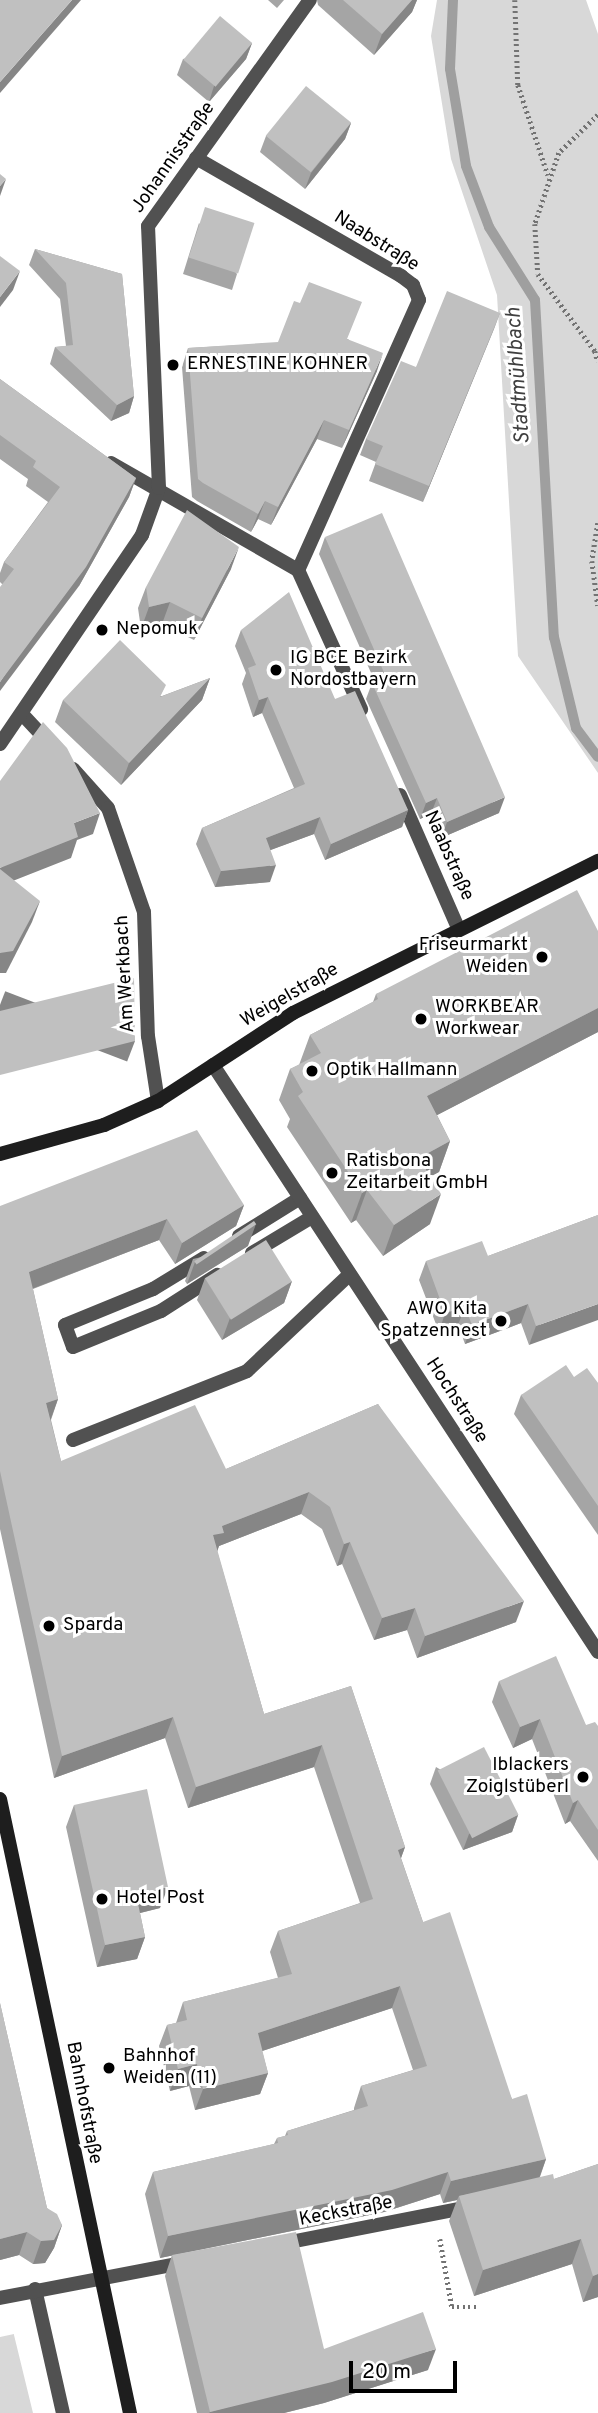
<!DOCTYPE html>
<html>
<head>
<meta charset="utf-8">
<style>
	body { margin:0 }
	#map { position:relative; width:598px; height:2413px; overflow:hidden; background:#fff; font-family:Overpass,sans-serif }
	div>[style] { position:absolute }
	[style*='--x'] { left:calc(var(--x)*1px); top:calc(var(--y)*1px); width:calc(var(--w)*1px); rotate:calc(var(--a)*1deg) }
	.green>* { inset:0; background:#d8d8d8 }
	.stream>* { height:10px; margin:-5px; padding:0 5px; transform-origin:5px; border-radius:5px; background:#9f9f9f }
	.path>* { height:4.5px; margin-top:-2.25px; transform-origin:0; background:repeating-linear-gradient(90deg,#737373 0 2px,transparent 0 5.5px) }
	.lane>* { height:14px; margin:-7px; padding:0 7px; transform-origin:7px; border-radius:7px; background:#515151 }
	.street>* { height:14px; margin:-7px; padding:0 7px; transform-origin:7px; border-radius:7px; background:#515151 }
	.secondary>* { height:14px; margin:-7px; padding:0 7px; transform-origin:7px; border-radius:7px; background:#1e1e1e }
	.wall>* { inset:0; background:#a5a5a5 }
	.shaded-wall>* { inset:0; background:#868686; transform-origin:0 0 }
	.building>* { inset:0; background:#c0c0c0; transform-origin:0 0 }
	.dots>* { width:19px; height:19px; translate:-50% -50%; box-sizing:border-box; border:4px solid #fff; border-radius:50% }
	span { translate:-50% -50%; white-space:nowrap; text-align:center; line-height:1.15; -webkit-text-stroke:6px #fff; paint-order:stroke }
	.street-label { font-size:19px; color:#000 }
	.poi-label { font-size:19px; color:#000 }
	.left { translate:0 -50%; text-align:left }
	.right { translate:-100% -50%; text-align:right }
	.water-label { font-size:21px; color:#404040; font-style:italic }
	.scale { position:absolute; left:349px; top:2361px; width:108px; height:32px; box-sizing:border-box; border:4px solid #000; border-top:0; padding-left:9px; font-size:21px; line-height:24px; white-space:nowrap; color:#000; -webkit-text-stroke:5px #fff; paint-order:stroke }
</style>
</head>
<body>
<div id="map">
	<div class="green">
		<div style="clip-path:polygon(437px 0,586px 0,598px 34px,598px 773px,518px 656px,497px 295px,451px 159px,431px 36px)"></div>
		<div style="clip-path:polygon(14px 2334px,14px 2335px,33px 2413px,0 2413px,0 2337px)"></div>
	</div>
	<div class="stream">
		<div style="--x:453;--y:0;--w:69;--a:92.5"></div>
		<div style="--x:450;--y:69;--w:98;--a:80.6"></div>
		<div style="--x:466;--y:166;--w:65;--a:69.3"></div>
		<div style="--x:489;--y:227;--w:86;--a:57.8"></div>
		<div style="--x:535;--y:300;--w:338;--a:86.8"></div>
		<div style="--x:554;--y:637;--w:94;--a:76.4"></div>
		<div style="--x:576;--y:728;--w:36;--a:53"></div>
	</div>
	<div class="path">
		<div style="--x:515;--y:0;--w:85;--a:88"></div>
		<div style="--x:518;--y:85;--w:95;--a:71.6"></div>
		<div style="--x:598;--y:115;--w:54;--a:135.7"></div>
		<div style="--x:559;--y:153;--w:75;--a:108.7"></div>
		<div style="--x:535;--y:224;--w:50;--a:86.6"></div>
		<div style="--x:538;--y:274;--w:96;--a:53.5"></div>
		<div style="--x:595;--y:351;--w:11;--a:75"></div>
		<div style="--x:598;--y:523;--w:38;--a:99"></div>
		<div style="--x:592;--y:561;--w:45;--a:82.4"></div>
		<div style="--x:440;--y:2239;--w:69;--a:80"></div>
		<div style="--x:452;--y:2307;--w:25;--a:0"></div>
	</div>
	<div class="lane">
		<div style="--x:239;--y:1236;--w:72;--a:-31.9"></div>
		<div style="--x:252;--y:1253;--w:70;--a:-31"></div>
		<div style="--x:204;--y:1258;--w:60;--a:148.7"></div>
		<div style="--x:153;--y:1289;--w:95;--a:157.8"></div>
		<div style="--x:65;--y:1325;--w:23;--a:70"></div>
		<div style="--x:73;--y:1347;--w:95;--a:-22.2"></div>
		<div style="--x:161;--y:1311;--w:67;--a:-32.7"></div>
		<div style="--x:73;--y:1440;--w:187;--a:-21.6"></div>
		<div style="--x:247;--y:1371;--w:141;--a:-43.3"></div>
		<div style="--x:280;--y:2244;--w:193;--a:-11.1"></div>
		<div style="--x:35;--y:2289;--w:127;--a:77.3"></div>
		<div style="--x:0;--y:2298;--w:190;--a:-10.9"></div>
	</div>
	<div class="street">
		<div style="--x:196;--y:158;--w:237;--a:29.9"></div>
		<div style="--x:401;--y:276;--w:15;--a:37"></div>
		<div style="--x:413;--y:285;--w:16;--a:68"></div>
		<div style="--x:419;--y:300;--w:296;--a:114.1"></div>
		<div style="--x:298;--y:570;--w:153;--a:65.6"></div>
		<div style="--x:111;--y:463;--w:215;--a:29.8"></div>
		<div style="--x:23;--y:715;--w:40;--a:47"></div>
		<div style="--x:0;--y:744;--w:253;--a:-55.8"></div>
		<div style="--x:142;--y:535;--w:50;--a:-70.1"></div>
		<div style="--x:159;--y:488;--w:262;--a:-92.4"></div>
		<div style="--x:148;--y:226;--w:278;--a:-54.4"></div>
		<div style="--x:73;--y:769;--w:52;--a:48.1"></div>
		<div style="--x:108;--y:808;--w:110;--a:70.9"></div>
		<div style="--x:144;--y:912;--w:124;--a:88.2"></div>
		<div style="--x:148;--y:1036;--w:66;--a:81.3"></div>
		<div style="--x:400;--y:795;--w:145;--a:66.4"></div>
		<div style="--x:213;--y:1065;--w:702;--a:56.74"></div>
	</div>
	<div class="secondary">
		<div style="--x:0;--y:1154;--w:108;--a:-15.6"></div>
		<div style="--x:104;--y:1125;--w:59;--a:-24"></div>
		<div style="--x:158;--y:1101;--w:161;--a:-33.1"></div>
		<div style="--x:293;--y:1013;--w:341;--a:-26.5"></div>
		<div style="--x:0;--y:1799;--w:628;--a:78.05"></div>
	</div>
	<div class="wall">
		<div style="clip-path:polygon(268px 0,284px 0,277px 8px)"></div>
		<div style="clip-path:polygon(317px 0,417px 0,412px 12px,374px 55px,318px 5px)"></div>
		<div style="clip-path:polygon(252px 43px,246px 59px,209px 102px,177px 75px,183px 59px)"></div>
		<div style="clip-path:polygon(351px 123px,345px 139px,305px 189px,260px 152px,266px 136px)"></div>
		<div style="clip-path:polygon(199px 223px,237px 274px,232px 290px,183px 274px)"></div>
		<div style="clip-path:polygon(35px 249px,122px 274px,134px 396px,129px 413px,111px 421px,50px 364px,55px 347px,66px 346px,60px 299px,29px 265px)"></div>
		<div style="clip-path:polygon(500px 313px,423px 502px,369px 481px,376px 462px,360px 455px,366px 439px,416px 367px)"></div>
		<div style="clip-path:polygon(348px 339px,377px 371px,342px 448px,317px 439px,271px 525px,258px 519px,251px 532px,197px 501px,192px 497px,182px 367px,188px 348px)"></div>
		<div style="clip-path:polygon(0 379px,136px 478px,129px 497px,79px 586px,2px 584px,0 582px,0 573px,4px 562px,48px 502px,26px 486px,28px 479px,0 459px)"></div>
		<div style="clip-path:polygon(325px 537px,499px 813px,441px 838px,431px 814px,420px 819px,366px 699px,372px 683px,375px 682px,319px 554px)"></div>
		<div style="clip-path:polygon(231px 569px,194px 640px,162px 624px,141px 629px,138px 608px,146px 587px)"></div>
		<div style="clip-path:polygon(241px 630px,335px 699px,408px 810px,402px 827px,325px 860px,314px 834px,270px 850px,270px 882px,215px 887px,196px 844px,202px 828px,294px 788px,262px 713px,253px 717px,242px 684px,246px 673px,235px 646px)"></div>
		<div style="clip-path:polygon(210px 678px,202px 700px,121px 785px,55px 722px,63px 700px,162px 696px)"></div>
		<div style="clip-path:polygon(598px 931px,598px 1032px,437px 1115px,450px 1141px,439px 1172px,430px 1176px,430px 1224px,383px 1256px,356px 1220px,351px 1223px,287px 1127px,290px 1119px,279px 1100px,290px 1069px,299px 1065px,310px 1035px,373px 1002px,376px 994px)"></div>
		<div style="clip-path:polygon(244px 1205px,236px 1226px,175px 1264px,159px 1240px,33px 1289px,58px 1399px,51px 1420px,61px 1461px,226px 1469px,378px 1404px,516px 1622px,417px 1658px,407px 1630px,374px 1640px,342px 1564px,337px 1566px,322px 1529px,301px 1514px,219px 1546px,217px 1551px,264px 1714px,351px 1686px,405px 1847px,401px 1858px,423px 1922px,512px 2099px,546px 2159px,540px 2177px,554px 2179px,598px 2164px,598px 2297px,583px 2302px,572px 2264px,474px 2296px,449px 2221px,457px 2200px,443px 2203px,440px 2194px,384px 2212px,160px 2258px,145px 2194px,153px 2172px,274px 2144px,277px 2138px,285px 2136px,287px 2131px,354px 2110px,354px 2108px,361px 2086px,413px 2070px,392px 2008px,262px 2051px,268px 2073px,260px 2094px,195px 2110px,189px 2086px,170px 2091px,159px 2046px,167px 2025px,176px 2023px,183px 2002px,278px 1978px,270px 1952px,278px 1931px,360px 1903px,314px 1767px,188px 1808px,165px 1738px,54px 1778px,0 1529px,0 1206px)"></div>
		<div style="clip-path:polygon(598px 1215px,529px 1345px,521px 1323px,465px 1344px,458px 1325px,439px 1332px,419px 1280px,426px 1261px,488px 1256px)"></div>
		<div style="clip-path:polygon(248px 1246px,187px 1284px,185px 1281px,193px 1259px)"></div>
		<div style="clip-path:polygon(205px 1278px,292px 1281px,284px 1303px,222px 1340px,197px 1300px)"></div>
		<div style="clip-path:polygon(574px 1377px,598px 1383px,598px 1535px,514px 1414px,521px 1395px)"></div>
		<div style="clip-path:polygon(499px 1681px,586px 1725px,598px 1726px,598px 1861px,570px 1821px,565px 1824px,532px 1739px,513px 1748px,492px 1702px)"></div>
		<div style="clip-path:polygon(436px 1767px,518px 1815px,512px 1832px,463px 1850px,430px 1784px)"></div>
		<div style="clip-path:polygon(74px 1805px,160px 1908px,140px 1913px,145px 1937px,137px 1959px,97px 1967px,66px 1827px)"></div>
		<div style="clip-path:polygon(0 2003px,47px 2208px,62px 2225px,54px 2248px,45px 2263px,33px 2264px,19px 2255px,0 2260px)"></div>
		<div style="clip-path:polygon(172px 2255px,324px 2349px,428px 2370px,324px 2403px,284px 2413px,197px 2413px,165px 2276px)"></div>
	</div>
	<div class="shaded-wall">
		<div style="clip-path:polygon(72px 0,81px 0,0 93px,0 82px)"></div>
		<div style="clip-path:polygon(412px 0,417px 0,412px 12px,374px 55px,382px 34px)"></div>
		<div style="clip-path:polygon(252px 43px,246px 59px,209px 102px,214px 86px)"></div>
		<div style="clip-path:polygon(351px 123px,345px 139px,305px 189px,311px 173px)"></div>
		<div style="clip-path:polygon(6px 179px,0 196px,0 186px)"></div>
		<div style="clip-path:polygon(20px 271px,13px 290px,0 307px,0 297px)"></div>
		<div style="clip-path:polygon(500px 313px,494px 329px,423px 502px,429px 486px)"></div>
		<div style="clip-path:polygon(383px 353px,377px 371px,342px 448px,349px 430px)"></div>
		<div style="clip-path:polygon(134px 396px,129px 413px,111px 421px,117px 405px)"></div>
		<div style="clip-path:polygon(324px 420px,317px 439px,271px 525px,278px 507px)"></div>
		<div style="clip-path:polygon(136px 478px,129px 497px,79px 586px,0 691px,0 682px)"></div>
		<div style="clip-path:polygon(265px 501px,258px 519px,251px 532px,258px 514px)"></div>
		<div style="clip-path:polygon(239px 547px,231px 569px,194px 640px,202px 618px)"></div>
		<div style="clip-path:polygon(170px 602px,162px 624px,141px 629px,149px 607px)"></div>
		<div style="clip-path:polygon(210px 678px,202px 700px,121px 785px,129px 763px)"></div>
		<div style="clip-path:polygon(268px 697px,262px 713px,253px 717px,259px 700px)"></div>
		<div style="clip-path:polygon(505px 797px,499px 813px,441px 838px,447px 822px)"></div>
		<div style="clip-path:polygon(437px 798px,431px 814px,420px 819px,426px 803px)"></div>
		<div style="clip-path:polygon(408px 810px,402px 827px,325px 860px,331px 844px)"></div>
		<div style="clip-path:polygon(100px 813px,93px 834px,77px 840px,71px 858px,0 886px,0 868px,74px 823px)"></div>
		<div style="clip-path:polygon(320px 817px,314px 834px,260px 854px,266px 838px)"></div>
		<div style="clip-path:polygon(276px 865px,270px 882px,215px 887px,221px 871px)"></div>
		<div style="clip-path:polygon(40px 901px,32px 922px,6px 973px,0 973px,0 953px)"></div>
		<div style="clip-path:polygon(598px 1008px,598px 1032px,416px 1126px,427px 1096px)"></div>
		<div style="left:135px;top:1041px;width:22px;height:139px;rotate:111deg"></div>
		<div style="clip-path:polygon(450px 1141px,439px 1172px,408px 1189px,419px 1158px)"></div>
		<div style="clip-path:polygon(367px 1190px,356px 1220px,351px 1223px,362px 1193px)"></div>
		<div style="clip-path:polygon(441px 1194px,430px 1224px,383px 1256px,394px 1225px)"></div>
		<div style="clip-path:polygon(244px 1205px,236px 1226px,175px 1264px,182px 1243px)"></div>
		<div style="clip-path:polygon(167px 1219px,159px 1240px,21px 1293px,29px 1272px)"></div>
		<div style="clip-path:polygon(256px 1224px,248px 1246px,187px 1284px,195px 1262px)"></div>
		<div style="clip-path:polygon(292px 1281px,284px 1303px,222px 1340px,230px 1318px)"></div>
		<div style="clip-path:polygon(528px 1304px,521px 1323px,465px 1344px,472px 1325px)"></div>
		<div style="clip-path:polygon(598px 1304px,598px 1320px,529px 1345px,536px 1326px)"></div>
		<div style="clip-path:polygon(465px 1307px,458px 1325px,439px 1332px,445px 1313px)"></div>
		<div style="clip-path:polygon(58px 1399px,50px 1421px,46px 1403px)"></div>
		<div style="clip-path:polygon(309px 1492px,301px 1514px,219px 1546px,216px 1555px,213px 1535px,222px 1526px)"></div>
		<div style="clip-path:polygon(350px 1542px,342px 1564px,337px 1566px,344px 1544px)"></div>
		<div style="clip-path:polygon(524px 1601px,516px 1622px,417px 1658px,425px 1636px)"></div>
		<div style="clip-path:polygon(415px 1608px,407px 1630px,374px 1640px,382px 1618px)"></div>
		<div style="clip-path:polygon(173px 1717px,165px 1738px,54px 1778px,62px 1756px)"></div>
		<div style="clip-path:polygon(540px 1719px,532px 1739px,513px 1748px,520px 1727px)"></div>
		<div style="clip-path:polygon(322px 1745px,314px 1767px,188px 1808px,196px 1787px)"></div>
		<div style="clip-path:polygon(578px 1800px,570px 1821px,565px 1824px,573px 1803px)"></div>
		<div style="clip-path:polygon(518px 1815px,512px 1832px,463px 1850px,469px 1834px)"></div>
		<div style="clip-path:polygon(405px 1847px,397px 1869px,398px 1850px)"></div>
		<div style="clip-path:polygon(168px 1887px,160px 1908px,128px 1916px,136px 1894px)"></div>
		<div style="clip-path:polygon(145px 1937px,137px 1959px,97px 1967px,105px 1945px)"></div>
		<div style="clip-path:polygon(400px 1986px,392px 2008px,250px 2055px,258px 2033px)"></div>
		<div style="clip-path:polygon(197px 2064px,189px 2086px,170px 2091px,178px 2069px)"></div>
		<div style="clip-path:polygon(268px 2073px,260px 2094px,195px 2110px,203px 2089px)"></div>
		<div style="clip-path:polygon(546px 2159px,538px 2181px,459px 2196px,457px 2200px,443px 2203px,451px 2181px)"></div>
		<div style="clip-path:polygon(448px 2172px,440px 2194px,384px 2212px,160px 2258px,168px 2236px)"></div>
		<div style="clip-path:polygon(62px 2225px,54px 2248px,45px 2263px,33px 2264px,41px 2241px)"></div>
		<div style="clip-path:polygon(27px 2232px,19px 2255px,0 2260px,0 2239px)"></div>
		<div style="clip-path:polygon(581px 2239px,572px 2264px,474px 2296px,483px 2270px)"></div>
		<div style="clip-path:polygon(598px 2274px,598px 2297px,583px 2302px,593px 2276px)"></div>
		<div style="clip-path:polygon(436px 2349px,428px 2370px,324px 2403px,284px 2413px,209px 2413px,210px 2412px)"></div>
	</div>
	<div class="building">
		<div style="clip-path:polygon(0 0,72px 0,0 82px)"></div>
		<div style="clip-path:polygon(343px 0,412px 0,382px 34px)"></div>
		<div style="left:220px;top:16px;width:42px;height:57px;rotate:40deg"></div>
		<div style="left:306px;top:86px;width:58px;height:64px;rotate:39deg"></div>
		<div style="clip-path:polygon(0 174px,6px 179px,0 186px)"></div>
		<div style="left:205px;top:207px;width:52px;height:53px;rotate:18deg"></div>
		<div style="clip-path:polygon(35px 249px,122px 274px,134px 396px,117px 405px,55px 347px,73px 345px,66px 283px)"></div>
		<div style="clip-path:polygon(0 256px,20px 271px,0 297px)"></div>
		<div style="clip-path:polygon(309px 282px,362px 302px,347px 339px,383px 353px,349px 430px,324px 420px,278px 507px,265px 501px,258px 514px,203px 483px,198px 479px,188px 348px,278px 342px,294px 301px,300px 303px)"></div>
		<div style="clip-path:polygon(447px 291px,500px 313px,429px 486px,375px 464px,383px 446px,366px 439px,401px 361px,416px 367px)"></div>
		<div style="clip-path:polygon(0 379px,136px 478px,86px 567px,0 682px,0 587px,14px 569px,4px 562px,60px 487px,33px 467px,36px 461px,0 435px)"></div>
		<div style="clip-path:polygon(187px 510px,239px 547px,202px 618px,170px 602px,149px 607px,146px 587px)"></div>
		<div style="clip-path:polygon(382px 513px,505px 797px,447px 822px,437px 798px,426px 803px,372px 683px,386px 677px,325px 537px)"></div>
		<div style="clip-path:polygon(289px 592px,335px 699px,355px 691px,408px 810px,331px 844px,320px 817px,266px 838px,276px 865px,221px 871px,202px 828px,305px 784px,268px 697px,259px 700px,248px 668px,256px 665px,241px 630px)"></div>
		<div style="clip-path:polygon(120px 640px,166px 685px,160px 697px,210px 678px,129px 763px,63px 700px)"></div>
		<div style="clip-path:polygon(43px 722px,67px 748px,100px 813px,74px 823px,78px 837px,0 868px,0 781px)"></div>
		<div style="clip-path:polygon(0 869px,40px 901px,13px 951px,0 953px)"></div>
		<div style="clip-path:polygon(577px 890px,598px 931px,598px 1008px,427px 1096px,450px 1141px,419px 1158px,441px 1194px,394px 1225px,367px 1190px,362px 1193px,298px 1096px,303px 1092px,290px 1069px,321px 1053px,310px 1035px,378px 999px,376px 994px)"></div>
		<div style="clip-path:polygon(134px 978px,135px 1041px,0 1075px,0 1011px)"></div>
		<div style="clip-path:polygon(197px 1130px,244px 1205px,182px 1243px,167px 1219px,29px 1272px,58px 1399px,46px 1403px,61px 1461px,195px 1405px,226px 1469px,378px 1404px,524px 1601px,425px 1636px,415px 1608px,382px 1618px,350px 1542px,344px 1544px,330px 1507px,309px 1492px,222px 1526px,224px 1533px,213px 1535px,264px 1714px,351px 1686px,405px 1847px,398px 1850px,423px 1922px,450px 1912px,512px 2099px,527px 2094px,546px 2159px,451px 2181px,448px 2172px,392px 2190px,168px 2236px,153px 2172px,278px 2143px,277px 2138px,288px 2135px,287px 2131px,368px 2106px,361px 2086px,427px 2066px,400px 1986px,258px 2033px,268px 2073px,203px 2089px,197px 2064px,178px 2069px,167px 2025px,187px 2020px,183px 2002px,292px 1974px,278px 1931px,373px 1899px,322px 1745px,196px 1787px,173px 1717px,62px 1756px,0 1471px,0 1206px)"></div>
		<div style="clip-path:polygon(598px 1215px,598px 1304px,536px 1326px,528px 1304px,472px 1325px,465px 1307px,445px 1313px,426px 1261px,482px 1241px,488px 1256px)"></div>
		<div style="left:254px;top:1221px;width:4px;height:72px;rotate:56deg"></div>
		<div style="left:266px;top:1240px;width:49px;height:72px;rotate:58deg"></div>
		<div style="clip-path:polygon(566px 1365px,574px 1377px,587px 1368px,598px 1383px,598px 1506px,521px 1395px)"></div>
		<div style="clip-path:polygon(556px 1656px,586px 1725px,595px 1722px,598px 1726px,598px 1830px,578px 1800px,573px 1803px,540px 1719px,520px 1727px,499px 1681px)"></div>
		<div style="left:484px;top:1747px;width:76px;height:52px;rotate:63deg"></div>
		<div style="clip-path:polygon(147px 1789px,168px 1887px,136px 1894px,145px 1937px,105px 1945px,74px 1805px)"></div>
		<div style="clip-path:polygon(0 2003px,47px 2208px,57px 2214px,62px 2225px,54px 2240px,41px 2241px,27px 2232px,0 2239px)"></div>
		<div style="clip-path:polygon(598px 2164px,598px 2274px,593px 2276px,581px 2239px,483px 2270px,459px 2196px,553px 2174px,554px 2179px)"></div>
		<div style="clip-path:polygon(296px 2232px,324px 2349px,423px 2312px,436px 2349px,332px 2382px,210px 2412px,172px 2255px)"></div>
	</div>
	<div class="dots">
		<div style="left:173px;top:365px;background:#000"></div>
		<div style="left:102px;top:630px;background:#000"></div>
		<div style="left:276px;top:670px;background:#000"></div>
		<div style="left:542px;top:957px;background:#000"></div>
		<div style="left:421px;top:1019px;background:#000"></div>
		<div style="left:312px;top:1071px;background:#000"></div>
		<div style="left:332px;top:1173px;background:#000"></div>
		<div style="left:501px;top:1321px;background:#000"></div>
		<div style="left:49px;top:1626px;background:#000"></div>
		<div style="left:583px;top:1777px;background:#000"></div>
		<div style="left:102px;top:1899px;background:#000"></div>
		<div style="left:109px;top:2068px;background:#000"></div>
	</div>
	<div class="street-label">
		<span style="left:174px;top:158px;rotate:-55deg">Johannisstraße</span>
		<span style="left:376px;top:242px;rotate:32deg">Naabstraße</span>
		<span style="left:448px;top:856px;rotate:66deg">Naabstraße</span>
		<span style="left:126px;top:974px;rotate:-93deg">Am Werkbach</span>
		<span style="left:290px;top:996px;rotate:-30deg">Weigelstraße</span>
		<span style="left:456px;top:1401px;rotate:57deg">Hochstraße</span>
		<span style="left:83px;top:2103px;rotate:79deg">Bahnhofstraße</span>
		<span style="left:346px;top:2212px;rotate:-11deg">Keckstraße</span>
	</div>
	<div class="poi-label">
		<span class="left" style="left:187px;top:365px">ERNESTINE KOHNER</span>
		<span class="left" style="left:116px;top:630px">Nepomuk</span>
		<span class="left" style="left:290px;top:670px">IG BCE Bezirk<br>Nordostbayern</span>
		<span class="right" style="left:528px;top:957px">Friseurmarkt<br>Weiden</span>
		<span class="left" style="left:435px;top:1019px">WORKBEAR<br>Workwear</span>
		<span class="left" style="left:326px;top:1071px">Optik Hallmann</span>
		<span class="left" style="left:346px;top:1173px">Ratisbona<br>Zeitarbeit GmbH</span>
		<span class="right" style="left:487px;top:1321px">AWO Kita<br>Spatzennest</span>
		<span class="left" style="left:63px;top:1626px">Sparda</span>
		<span class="right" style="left:569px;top:1777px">Iblackers<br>Zoiglstüberl</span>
		<span class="left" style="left:116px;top:1899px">Hotel Post</span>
		<span class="left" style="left:123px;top:2068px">Bahnhof<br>Weiden (11)</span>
	</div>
	<div class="water-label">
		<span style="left:519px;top:376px;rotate:-94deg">Stadtmühlbach</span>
	</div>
	<div class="scale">20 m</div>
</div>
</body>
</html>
